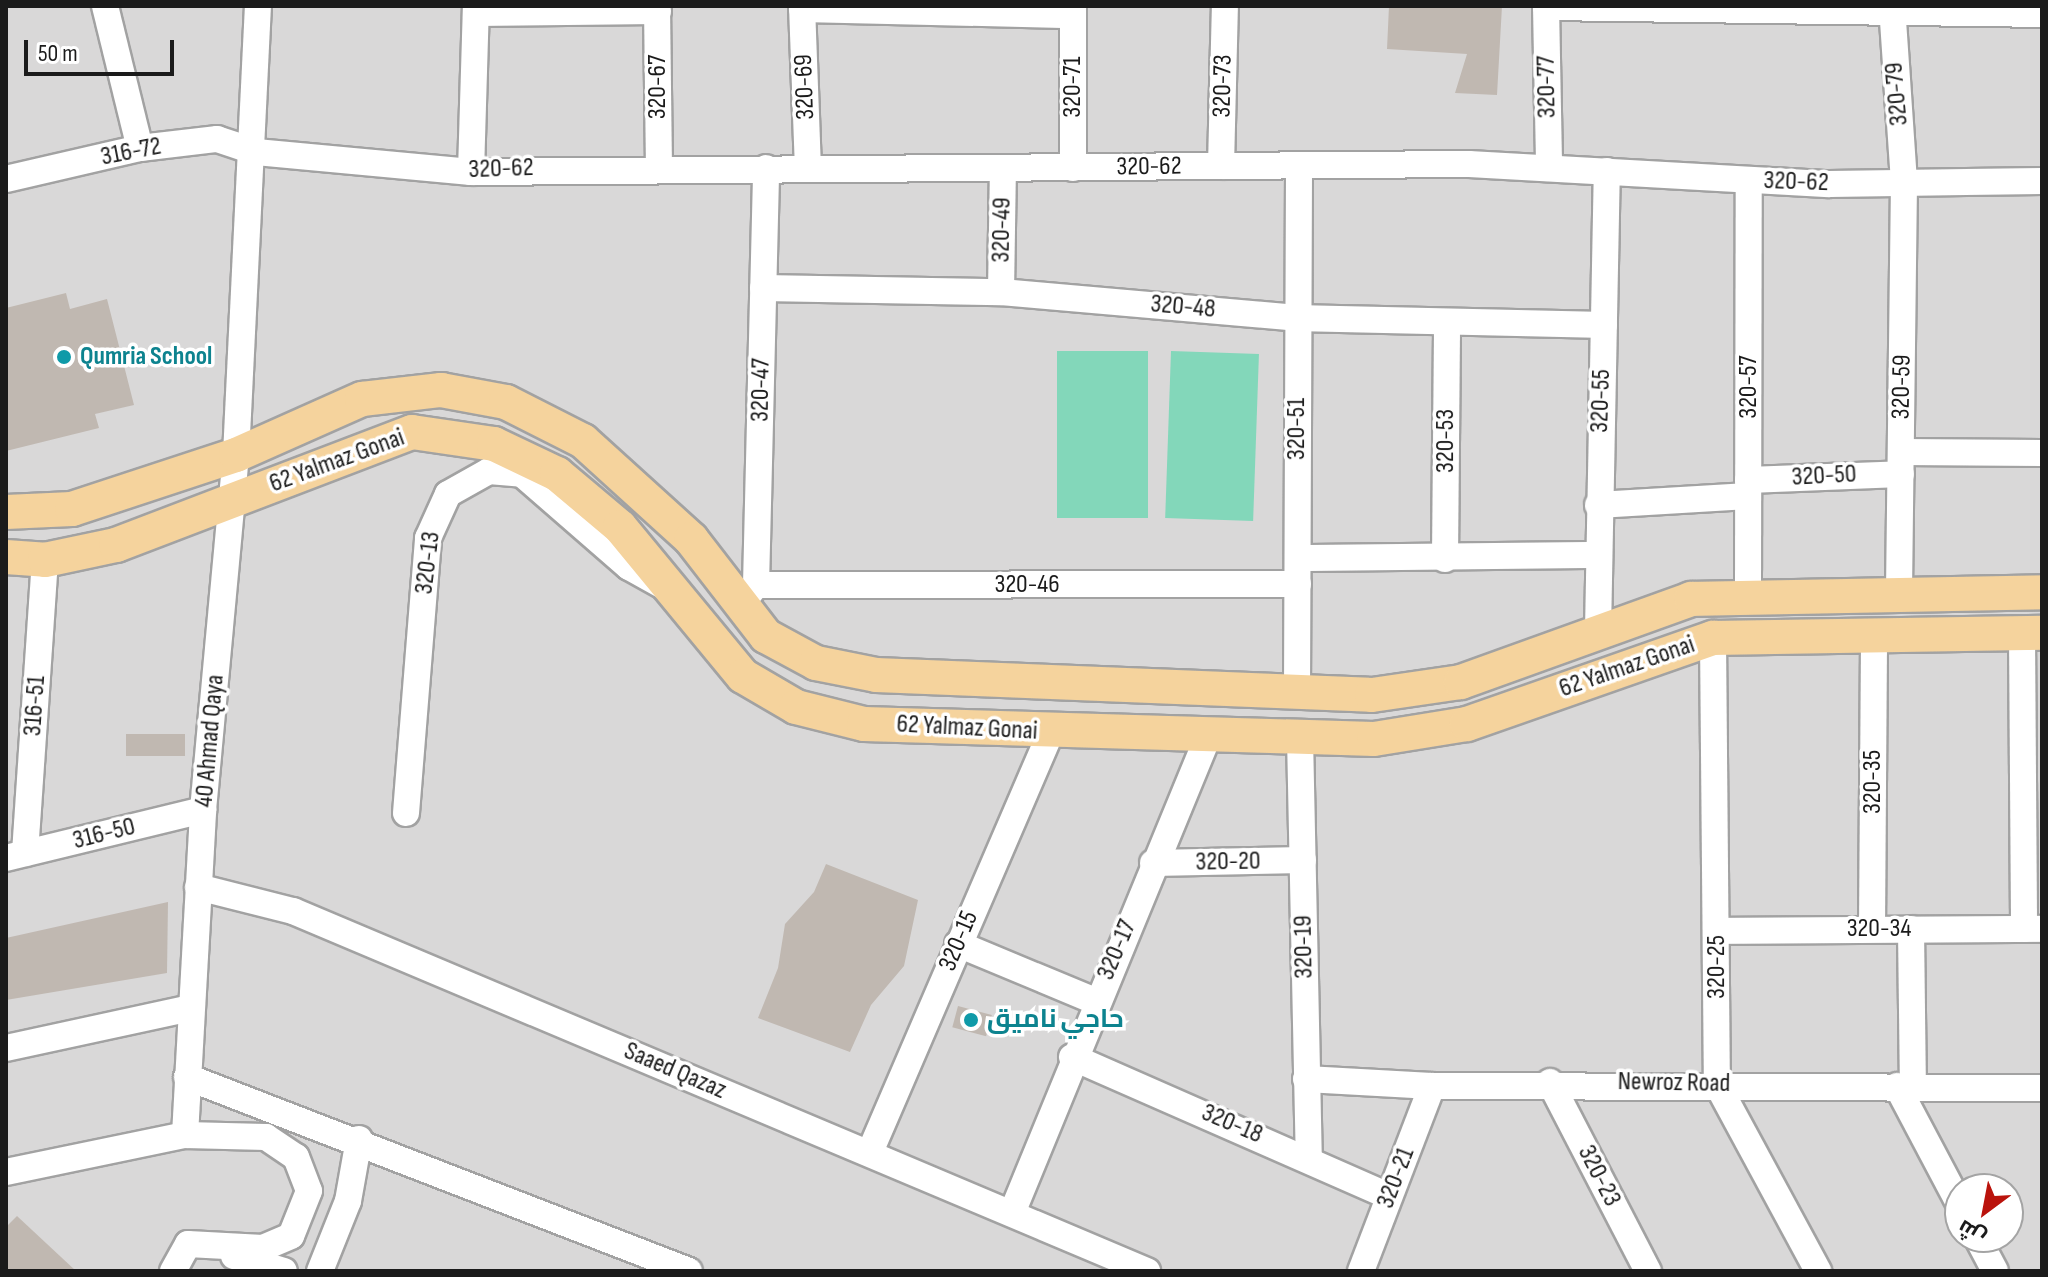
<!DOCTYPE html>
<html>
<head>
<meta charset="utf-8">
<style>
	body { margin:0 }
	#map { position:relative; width:2048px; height:1277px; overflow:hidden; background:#ece9e1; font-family:"Sofia Sans Condensed",Cairo,sans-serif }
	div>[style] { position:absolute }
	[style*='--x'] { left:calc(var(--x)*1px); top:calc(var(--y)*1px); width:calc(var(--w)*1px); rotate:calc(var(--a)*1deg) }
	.residential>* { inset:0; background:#d9d8d8 }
	.pitch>* { inset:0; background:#83d7ba; transform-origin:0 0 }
	.building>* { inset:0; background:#c0b8b1; transform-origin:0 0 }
	.roads { filter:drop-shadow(2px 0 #a2a2a2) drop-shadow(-2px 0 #a2a2a2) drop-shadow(0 2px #a2a2a2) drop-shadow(0 -2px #a2a2a2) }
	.minor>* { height:26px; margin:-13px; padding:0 13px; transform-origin:13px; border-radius:13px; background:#fff }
	.major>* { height:34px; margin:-17px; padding:0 17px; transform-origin:17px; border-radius:17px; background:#f5d39d }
	.dots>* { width:22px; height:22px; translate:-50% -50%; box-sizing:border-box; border:4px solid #fff; border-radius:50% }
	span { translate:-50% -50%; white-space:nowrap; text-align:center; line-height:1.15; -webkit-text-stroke:7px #fff; paint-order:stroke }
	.street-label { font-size:26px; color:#1b1b1b }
	.culture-label { font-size:26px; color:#0d838f; font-weight:700 }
	.left { translate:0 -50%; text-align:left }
	.frame { position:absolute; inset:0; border:8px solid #1b1b1b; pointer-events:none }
	.north { position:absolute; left:1944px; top:1173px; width:80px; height:80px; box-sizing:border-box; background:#fff; border:2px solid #a4a4a4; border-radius:50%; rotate:212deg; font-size:22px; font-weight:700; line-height:32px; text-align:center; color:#1b1b1b }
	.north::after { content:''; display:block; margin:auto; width:28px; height:36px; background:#ba130c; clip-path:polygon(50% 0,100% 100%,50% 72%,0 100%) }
	.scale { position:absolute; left:24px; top:40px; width:150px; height:36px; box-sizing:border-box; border:4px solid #1b1b1b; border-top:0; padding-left:10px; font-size:24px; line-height:28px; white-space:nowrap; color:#1b1b1b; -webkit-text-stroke:6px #fff; paint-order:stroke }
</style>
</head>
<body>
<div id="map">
	<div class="residential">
		<div style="clip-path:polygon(evenodd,6px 6px,2042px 6px,2042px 1271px,6px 1271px,6px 6px,1960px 1189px,2008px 1189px,2008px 1237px,1960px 1237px,1960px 1189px)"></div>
	</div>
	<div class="pitch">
		<div style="left:1057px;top:351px;width:91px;height:167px"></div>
		<div style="left:1171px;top:351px;width:88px;height:167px;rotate:2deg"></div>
	</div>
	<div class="building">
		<div style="clip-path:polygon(1389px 6px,1502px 6px,1497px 95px,1455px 93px,1467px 54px,1387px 49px)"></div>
		<div style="clip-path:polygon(66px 293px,70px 309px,107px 299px,134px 405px,95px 414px,99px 428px,6px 451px,6px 308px)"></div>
		<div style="left:126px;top:734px;width:59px;height:22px"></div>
		<div style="clip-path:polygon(826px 864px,918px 900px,904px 966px,871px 1005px,850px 1052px,758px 1018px,778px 968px,785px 924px,814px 892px)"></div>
		<div style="clip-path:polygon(168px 902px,167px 973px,6px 1000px,6px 938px)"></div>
		<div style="left:958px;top:1006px;width:35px;height:22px;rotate:15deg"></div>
		<div style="clip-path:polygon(17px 1216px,76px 1271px,6px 1271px,6px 1227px)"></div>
	</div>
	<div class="roads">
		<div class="minor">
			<div style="--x:105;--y:6;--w:146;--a:76.2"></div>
			<div style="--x:657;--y:6;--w:161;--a:89.3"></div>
			<div style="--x:802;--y:6;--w:162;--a:87.9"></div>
			<div style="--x:1073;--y:6;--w:162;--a:90"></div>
			<div style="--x:1546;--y:6;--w:162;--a:88.9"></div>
			<div style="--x:1892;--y:6;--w:176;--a:86.1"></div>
			<div style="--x:1904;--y:182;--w:411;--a:90.7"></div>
			<div style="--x:1546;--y:7;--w:496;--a:0.8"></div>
			<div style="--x:802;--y:9;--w:271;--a:1.3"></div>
			<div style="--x:476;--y:13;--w:182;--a:-0.6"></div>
			<div style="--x:1221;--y:166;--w:160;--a:-88.6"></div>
			<div style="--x:471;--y:172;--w:166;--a:-88.3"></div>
			<div style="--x:6;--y:179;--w:138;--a:-13"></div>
			<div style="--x:140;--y:148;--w:78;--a:-6.7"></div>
			<div style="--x:217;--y:139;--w:41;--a:18.4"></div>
			<div style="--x:256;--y:152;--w:216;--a:5.3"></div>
			<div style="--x:471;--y:172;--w:998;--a:-0.46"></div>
			<div style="--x:1469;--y:164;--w:361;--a:3.2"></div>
			<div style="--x:1829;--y:184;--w:213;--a:-0.8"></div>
			<div style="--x:763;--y:288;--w:238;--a:1"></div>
			<div style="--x:1001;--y:292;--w:297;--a:5"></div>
			<div style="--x:1297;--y:318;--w:307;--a:1.3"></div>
			<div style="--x:1001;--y:292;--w:123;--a:-89.1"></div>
			<div style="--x:1901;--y:452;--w:141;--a:0.4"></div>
			<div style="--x:1748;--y:480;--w:153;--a:-2.2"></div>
			<div style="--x:1598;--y:505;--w:150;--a:-3.4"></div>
			<div style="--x:1298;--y:558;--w:300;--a:-0.6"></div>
			<div style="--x:1445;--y:559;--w:237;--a:-89.5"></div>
			<div style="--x:756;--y:585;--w:542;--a:-0.11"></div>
			<div style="--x:1748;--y:595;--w:415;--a:-89.9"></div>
			<div style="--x:747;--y:597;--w:15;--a:-53"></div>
			<div style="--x:756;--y:585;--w:417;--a:-88.6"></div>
			<div style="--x:1598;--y:631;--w:460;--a:-88.9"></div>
			<div style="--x:2022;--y:634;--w:295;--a:89.6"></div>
			<div style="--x:1713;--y:638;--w:446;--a:89.5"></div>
			<div style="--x:1717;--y:1084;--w:213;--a:61.6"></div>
			<div style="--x:1297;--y:692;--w:527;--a:-89.78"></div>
			<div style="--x:1300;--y:737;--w:420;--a:88.8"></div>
			<div style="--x:406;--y:813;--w:276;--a:-85.4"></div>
			<div style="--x:428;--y:538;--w:48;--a:-65.6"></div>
			<div style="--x:448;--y:494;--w:47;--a:-29.3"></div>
			<div style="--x:489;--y:471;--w:33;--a:5"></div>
			<div style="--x:522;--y:474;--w:142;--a:41"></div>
			<div style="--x:629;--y:567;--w:39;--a:29"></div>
			<div style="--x:25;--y:853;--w:294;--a:-86.1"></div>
			<div style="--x:6;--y:858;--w:203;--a:-13.7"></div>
			<div style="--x:1153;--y:863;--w:150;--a:-1.1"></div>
			<div style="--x:198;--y:887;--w:98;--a:14.2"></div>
			<div style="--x:293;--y:911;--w:927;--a:22.86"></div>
			<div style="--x:1872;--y:929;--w:295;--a:-89.6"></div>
			<div style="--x:1911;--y:929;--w:158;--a:89.3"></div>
			<div style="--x:1716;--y:931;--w:326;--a:-0.4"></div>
			<div style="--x:958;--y:944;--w:148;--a:22.6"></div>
			<div style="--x:6;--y:1048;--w:189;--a:-12.2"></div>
			<div style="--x:1072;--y:1057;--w:346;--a:23.7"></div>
			<div style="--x:187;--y:1077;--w:538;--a:21.13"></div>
			<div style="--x:1306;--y:1079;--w:126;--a:3.2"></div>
			<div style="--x:1432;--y:1086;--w:610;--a:0.19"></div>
			<div style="--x:1550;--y:1082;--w:213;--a:62.6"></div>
			<div style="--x:1897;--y:1086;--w:135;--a:62.1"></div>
			<div style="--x:185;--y:1135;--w:325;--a:-86.8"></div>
			<div style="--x:203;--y:810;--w:357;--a:-84.7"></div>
			<div style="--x:236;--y:455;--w:450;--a:-87.2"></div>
			<div style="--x:870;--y:1152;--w:457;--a:-66.7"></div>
			<div style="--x:6;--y:1172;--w:183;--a:-11.7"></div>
			<div style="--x:185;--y:1135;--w:81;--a:1.4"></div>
			<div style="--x:266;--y:1137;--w:36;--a:34"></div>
			<div style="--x:296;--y:1157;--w:36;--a:69"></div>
			<div style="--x:309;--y:1191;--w:48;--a:111.8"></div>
			<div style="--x:291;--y:1236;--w:30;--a:157"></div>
			<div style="--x:263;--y:1248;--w:75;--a:-176.9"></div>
			<div style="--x:188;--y:1244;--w:31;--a:119"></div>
			<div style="--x:1012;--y:1213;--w:518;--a:-67.64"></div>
			<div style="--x:1977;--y:1237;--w:38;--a:62"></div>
			<div style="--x:234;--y:1256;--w:52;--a:16.7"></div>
			<div style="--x:320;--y:1271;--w:75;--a:-68.2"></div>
			<div style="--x:348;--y:1201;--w:63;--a:-79.9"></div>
			<div style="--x:1361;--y:1271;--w:198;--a:-69"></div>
		</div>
		<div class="major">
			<div style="--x:6;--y:512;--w:66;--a:-2.6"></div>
			<div style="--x:72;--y:509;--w:173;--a:-18.2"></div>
			<div style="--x:236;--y:455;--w:138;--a:-24"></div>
			<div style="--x:362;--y:399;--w:80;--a:-6.5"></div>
			<div style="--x:441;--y:390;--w:66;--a:10.5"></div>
			<div style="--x:506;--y:402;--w:86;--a:26.9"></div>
			<div style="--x:583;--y:441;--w:146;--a:42.2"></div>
			<div style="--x:691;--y:539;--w:123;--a:52.3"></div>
			<div style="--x:766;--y:636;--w:57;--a:28.4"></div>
			<div style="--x:816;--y:663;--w:61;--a:11.3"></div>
			<div style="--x:876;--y:675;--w:496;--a:2.3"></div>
			<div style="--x:1372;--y:695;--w:90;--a:-8.3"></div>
			<div style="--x:1461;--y:682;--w:245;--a:-19.8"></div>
			<div style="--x:1691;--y:599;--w:351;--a:-1.1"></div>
			<div style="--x:6;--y:557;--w:39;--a:4"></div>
			<div style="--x:45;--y:560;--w:73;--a:-11.9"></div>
			<div style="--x:116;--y:545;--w:317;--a:-20.9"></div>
			<div style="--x:412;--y:432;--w:83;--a:8.3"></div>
			<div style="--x:494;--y:444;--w:70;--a:25.5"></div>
			<div style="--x:557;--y:474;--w:82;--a:40.1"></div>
			<div style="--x:620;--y:527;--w:193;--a:50.5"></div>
			<div style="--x:743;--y:676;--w:61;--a:30.3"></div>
			<div style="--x:796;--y:707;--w:70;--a:14"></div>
			<div style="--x:864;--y:724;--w:510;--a:1.68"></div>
			<div style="--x:1374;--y:739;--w:94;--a:-9.2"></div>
			<div style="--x:1467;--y:724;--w:261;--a:-19.3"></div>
			<div style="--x:1713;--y:638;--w:329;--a:-0.9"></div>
		</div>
	</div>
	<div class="dots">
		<div style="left:64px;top:357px;background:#0f9aa8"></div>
		<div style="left:971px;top:1020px;background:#0f9aa8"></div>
	</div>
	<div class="street-label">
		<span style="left:1223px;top:86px;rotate:-89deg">320-73</span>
		<span style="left:658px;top:87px;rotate:-90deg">320-67</span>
		<span style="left:805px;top:87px;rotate:-92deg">320-69</span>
		<span style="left:1073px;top:87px;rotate:-90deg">320-71</span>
		<span style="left:1547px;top:87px;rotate:-91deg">320-77</span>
		<span style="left:1897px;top:94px;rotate:-95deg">320-79</span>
		<span style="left:131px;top:152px;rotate:-11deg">316-72</span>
		<span style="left:1149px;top:167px;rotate:-1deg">320-62</span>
		<span style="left:501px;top:169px;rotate:-2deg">320-62</span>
		<span style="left:1796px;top:182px;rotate:2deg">320-62</span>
		<span style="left:1002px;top:230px;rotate:-89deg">320-49</span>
		<span style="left:1183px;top:307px;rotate:5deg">320-48</span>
		<span style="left:1749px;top:387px;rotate:-90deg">320-57</span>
		<span style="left:1902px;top:387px;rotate:-89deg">320-59</span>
		<span style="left:761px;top:390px;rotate:-89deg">320-47</span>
		<span style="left:1601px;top:401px;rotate:-88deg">320-55</span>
		<span style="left:1297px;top:429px;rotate:-90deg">320-51</span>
		<span style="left:1446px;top:441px;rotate:-90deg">320-53</span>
		<span style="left:337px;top:461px;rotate:-20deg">62 Yalmaz Gonai</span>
		<span style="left:1824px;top:476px;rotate:-3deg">320-50</span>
		<span style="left:428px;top:563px;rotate:-83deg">320-13</span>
		<span style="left:1027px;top:585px">320-46</span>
		<span style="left:1627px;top:667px;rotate:-19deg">62 Yalmaz Gonai</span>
		<span style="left:35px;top:706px;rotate:-86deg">316-51</span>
		<span style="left:967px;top:728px;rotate:3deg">62 Yalmaz Gonai</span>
		<span style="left:210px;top:741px;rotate:-85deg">40 Ahmad Qaya</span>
		<span style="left:1873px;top:782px;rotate:-90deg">320-35</span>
		<span style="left:104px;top:834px;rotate:-14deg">316-50</span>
		<span style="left:1228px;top:862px;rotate:-1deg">320-20</span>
		<span style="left:1879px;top:929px">320-34</span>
		<span style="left:959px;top:941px;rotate:-67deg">320-15</span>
		<span style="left:1304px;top:947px;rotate:-91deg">320-19</span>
		<span style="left:1117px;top:950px;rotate:-67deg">320-17</span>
		<span style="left:1717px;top:967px;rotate:-90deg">320-25</span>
		<span style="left:675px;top:1071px;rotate:23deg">Saaed Qazaz</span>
		<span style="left:1674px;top:1083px;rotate:1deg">Newroz Road</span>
		<span style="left:1232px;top:1124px;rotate:23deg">320-18</span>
		<span style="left:1599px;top:1176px;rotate:63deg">320-23</span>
		<span style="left:1396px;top:1178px;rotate:-69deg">320-21</span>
	</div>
	<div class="culture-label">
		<span class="left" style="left:80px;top:357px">Qumria School</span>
		<span class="left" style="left:987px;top:1020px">حاجي ناميق</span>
	</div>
	<div class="frame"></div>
	<div class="north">ش</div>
	<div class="scale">50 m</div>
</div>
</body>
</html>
